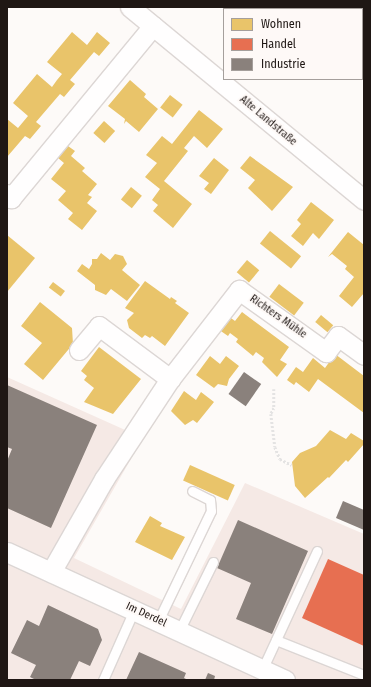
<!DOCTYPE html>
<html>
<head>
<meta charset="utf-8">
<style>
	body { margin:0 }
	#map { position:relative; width:371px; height:687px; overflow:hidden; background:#fdfaf8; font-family:"Fira Sans Condensed",sans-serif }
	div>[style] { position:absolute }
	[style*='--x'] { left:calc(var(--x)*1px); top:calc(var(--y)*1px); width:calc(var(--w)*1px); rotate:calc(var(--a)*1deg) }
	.built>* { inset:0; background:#f5e9e5 }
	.homes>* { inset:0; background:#e9c46a; transform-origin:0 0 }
	.shops>* { inset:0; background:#e76f51 }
	.industry>* { inset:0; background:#8a817c; transform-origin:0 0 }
	.path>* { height:2.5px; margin-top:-1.25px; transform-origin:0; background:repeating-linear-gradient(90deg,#e4e3e3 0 2px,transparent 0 4px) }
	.roads { filter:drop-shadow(1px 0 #dcd6d4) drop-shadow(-1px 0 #dcd6d4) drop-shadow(0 1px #dcd6d4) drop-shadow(0 -1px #dcd6d4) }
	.lane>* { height:9px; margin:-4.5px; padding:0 4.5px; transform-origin:4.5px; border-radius:4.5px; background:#fffefe }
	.street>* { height:19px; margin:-9.5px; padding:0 9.5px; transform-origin:9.5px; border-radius:9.5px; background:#fffefe }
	span { translate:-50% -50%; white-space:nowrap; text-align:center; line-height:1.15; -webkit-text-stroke:4px #fef9f7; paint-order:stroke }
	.street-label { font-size:11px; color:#1f1714 }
	.frame { position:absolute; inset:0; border:8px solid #1f1714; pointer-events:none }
	.legend { position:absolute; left:223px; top:8px; width:140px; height:72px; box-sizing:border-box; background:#fef9f7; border:1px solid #a59f9c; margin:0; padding:5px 7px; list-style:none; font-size:12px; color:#1f1714 }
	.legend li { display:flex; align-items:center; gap:8px; height:20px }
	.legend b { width:20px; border:1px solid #a59f9c }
</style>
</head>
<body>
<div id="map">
	<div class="built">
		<div style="clip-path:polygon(7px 377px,143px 438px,74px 558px,181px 609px,245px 483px,364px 534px,364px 680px,7px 680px)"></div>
	</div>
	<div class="homes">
		<div style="clip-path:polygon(72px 32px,87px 45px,97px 32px,110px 43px,99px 56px,94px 52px,70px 80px,75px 84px,64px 97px,60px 94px,36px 122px,41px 126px,30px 139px,25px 136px,7px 157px,7px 119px,18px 128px,28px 116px,13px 103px,37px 74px,52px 87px,57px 80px,62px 74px,47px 62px)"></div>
		<div style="clip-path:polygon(130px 80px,146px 94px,144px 97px,158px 109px,139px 132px,126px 121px,124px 124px,125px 119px,108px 106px)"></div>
		<div style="left:170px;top:95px;width:16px;height:16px;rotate:38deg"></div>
		<div style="clip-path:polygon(199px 110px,223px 129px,207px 148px,194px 136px,184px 148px,188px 151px,164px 181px,192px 204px,173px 228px,153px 211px,158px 205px,152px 200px,160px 189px,145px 177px,157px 163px,146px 155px,162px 136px,172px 144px)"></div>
		<div style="left:104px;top:121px;width:15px;height:16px;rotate:42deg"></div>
		<div style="clip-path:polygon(68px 146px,75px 151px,71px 156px,85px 168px,82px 171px,97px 184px,88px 195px,92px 197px,87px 203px,97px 211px,82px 230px,68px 219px,73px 213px,58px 200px,66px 191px,51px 179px,64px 163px,58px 158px)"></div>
		<div style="clip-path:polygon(250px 156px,293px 187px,272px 211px,248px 188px,255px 180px,240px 168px)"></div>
		<div style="clip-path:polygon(214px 158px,229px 170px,211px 194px,204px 189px,209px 183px,199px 176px)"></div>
		<div style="left:131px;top:187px;width:14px;height:16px;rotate:39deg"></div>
		<div style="clip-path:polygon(311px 202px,334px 220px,319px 239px,313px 233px,303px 246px,291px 236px,301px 224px,297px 220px)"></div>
		<div style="left:270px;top:231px;width:40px;height:16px;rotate:39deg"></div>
		<div style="clip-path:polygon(348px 232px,364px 245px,364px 293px,352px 307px,339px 296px,354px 277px,345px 269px,347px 266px,332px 254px,328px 257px)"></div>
		<div style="clip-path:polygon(7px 235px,35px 258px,7px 292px)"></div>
		<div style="clip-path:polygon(101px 253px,110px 260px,115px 254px,123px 256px,127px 264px,122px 270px,140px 285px,127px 301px,111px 289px,106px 295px,95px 290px,95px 285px,77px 271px,82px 264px,89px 269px,92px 264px,92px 259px,97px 259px)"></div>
		<div style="left:247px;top:260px;width:16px;height:16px;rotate:40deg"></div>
		<div style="clip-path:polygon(145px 281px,170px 299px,171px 297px,177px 301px,175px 303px,189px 313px,165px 346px,152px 336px,150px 338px,145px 335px,142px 338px,129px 328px,127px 320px,134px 313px,125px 308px)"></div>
		<div style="left:53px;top:282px;width:15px;height:7px;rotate:37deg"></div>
		<div style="left:279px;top:284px;width:31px;height:16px;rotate:37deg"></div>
		<div style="clip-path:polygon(40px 302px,72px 328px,73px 344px,43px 380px,24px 364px,42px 343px,21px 326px)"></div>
		<div style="clip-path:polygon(242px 312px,289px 347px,280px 360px,287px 364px,277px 377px,262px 362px,264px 358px,256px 352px,253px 356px,236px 342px,238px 339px,230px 333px,228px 336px,215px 327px,224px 313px,235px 321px)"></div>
		<div style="left:321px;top:315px;width:16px;height:9px;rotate:40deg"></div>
		<div style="clip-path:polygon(99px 347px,141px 379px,113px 414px,84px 402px,94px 388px,84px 380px,87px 376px,81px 371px)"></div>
		<div style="clip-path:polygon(335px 354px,364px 376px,364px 413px,318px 379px,309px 392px,296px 382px,294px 385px,287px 380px,296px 367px,303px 372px,313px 358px,325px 368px)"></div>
		<div style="clip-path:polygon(210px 356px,220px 364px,226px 356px,239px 366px,229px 379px,227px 386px,218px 384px,214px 388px,196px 375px)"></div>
		<div style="clip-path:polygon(184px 391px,196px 400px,201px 392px,214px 402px,197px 423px,193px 420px,185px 425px,171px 411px)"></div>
		<div style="clip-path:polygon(330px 430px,346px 439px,351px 433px,364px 441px,364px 444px,348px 462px,346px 460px,329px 478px,328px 477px,305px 498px,295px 486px,292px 462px,300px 453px,316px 446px)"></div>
		<div style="left:190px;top:465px;width:49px;height:17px;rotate:24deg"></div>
		<div style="clip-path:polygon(150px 516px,162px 523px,160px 526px,185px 537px,172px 560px,135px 542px)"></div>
	</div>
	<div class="shops">
		<div style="clip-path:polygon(328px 559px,364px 575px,364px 646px,302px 618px)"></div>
	</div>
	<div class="industry">
		<div style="left:244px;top:372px;width:21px;height:27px;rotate:35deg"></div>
		<div style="clip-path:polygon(7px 385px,97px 425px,51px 528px,7px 508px,7px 461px,12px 449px,7px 447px)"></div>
		<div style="clip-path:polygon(343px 501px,364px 510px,364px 530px,336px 518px)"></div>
		<div style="clip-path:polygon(238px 520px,308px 551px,272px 634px,236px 619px,251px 583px,217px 568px)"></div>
		<div style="clip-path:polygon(48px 605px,98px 629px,102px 640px,90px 666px,79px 661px,70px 680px,36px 680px,30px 677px,36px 665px,11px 653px,27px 620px,39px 626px)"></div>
		<div style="clip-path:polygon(139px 652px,186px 673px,184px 678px,188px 680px,126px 680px)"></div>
		<div style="clip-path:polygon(208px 673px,215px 676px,214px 680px,205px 680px)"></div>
	</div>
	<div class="path">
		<div style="--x:274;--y:389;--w:19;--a:90"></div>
		<div style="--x:274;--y:408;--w:7;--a:117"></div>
		<div style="--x:271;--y:414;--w:33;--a:83"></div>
		<div style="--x:275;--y:447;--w:13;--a:67"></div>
		<div style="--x:280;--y:459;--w:13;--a:27"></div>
	</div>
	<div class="roads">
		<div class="lane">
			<div style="--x:158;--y:621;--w:122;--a:-64.3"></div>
			<div style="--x:211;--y:511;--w:11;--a:-95"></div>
			<div style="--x:210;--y:500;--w:20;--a:-153"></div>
			<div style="--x:179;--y:631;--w:77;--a:-63.8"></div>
			<div style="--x:276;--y:640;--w:95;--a:21.7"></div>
			<div style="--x:262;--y:670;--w:131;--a:-65.2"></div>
			<div style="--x:103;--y:680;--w:77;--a:-66.1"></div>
		</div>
		<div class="street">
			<div style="--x:130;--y:7;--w:303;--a:39.5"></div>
			<div style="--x:7;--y:194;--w:6;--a:45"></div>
			<div style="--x:11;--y:198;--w:223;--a:-50.5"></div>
			<div style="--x:79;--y:350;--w:31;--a:-50"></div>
			<div style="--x:99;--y:326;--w:89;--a:36.7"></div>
			<div style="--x:7;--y:552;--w:306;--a:24.7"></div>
			<div style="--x:51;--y:572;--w:107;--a:-60.3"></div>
			<div style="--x:104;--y:479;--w:120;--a:-56.6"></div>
			<div style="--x:170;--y:379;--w:113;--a:-52.2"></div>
			<div style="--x:239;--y:290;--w:107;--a:35.5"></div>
			<div style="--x:326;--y:352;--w:20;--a:-53"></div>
			<div style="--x:338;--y:336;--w:32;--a:36"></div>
		</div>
	</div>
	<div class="street-label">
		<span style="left:268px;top:121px;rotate:40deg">Alte Landstraße</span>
		<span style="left:278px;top:317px;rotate:35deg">Richters Mühle</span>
		<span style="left:146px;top:615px;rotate:25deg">Im Derdel</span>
	</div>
	<div class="frame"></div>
	<ul class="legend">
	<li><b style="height:11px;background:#e9c46a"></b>Wohnen</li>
	<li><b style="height:11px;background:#e76f51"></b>Handel</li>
	<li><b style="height:11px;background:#8a817c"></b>Industrie</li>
	</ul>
</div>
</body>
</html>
